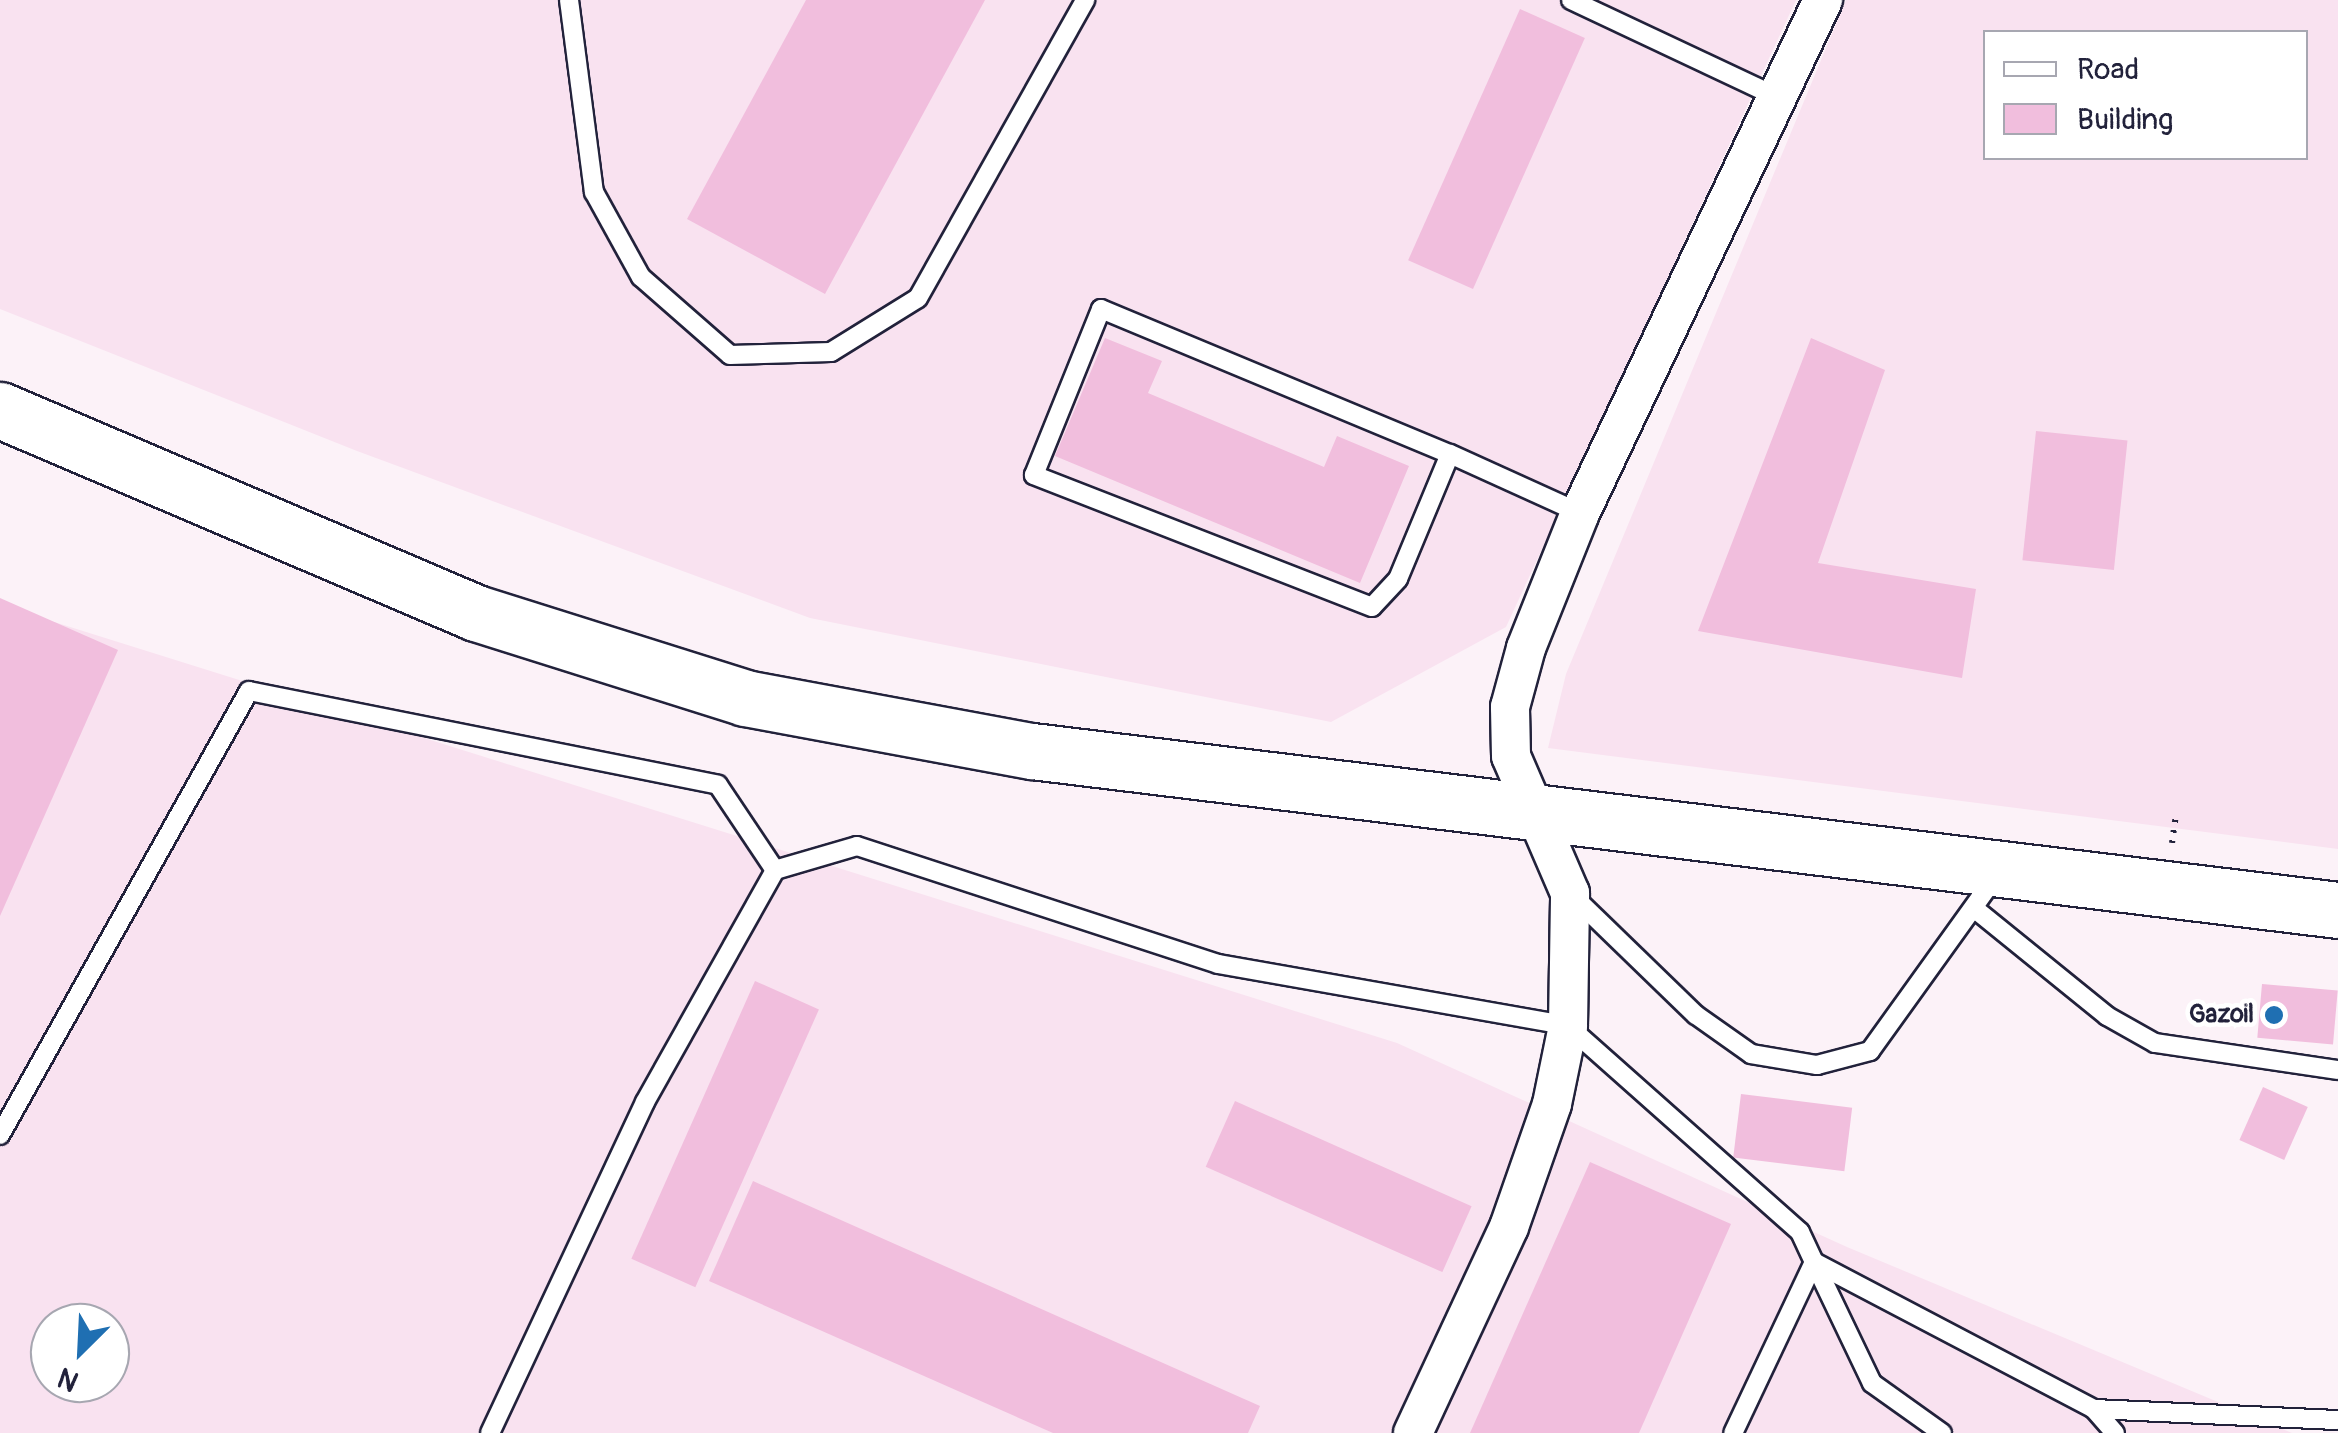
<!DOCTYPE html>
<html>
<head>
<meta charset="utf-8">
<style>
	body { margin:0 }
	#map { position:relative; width:2338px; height:1433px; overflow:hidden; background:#fcf2f8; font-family:Pangolin,sans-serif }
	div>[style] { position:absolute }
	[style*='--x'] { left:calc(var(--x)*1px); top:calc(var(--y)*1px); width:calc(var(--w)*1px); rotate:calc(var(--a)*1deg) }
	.built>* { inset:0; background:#f9e2f0 }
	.building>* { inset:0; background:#f1bedd; transform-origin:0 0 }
	.path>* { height:6px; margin-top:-3px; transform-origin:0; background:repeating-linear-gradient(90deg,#22223b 0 2.5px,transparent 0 10.5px) }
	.roads { filter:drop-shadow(2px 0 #22223b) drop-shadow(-2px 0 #22223b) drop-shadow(0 2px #22223b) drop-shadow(0 -2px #22223b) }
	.service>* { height:18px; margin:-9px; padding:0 9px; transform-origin:9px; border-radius:9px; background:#fff }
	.minor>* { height:38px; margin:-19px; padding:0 19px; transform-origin:19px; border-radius:19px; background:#fff }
	.primary>* { height:55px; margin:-27.5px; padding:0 27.5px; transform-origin:27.5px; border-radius:27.5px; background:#fff }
	.dots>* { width:28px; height:28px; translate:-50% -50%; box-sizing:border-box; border:5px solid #fff; border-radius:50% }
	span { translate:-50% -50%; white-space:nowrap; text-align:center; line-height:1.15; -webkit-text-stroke:9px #fff; paint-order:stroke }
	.poi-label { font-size:25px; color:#22223b; font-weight:700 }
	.right { translate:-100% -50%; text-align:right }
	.legend { position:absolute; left:1983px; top:30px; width:325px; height:130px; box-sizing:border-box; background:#fff; border:2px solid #a7a7b1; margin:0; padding:12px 18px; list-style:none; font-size:30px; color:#22223b }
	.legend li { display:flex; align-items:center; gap:20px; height:50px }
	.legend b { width:50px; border:2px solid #a7a7b1 }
	.north { position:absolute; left:30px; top:1303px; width:100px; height:100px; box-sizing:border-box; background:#fff; border:2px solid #a7a7b1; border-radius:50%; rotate:204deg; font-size:28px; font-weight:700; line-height:40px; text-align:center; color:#22223b }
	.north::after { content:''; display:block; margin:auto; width:35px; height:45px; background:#1f6fb2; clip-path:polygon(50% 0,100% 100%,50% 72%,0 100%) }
</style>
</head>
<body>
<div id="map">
	<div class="built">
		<div style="clip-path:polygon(0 0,1796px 0,1506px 627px,1331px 722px,810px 618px,357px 451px,0 309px)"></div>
		<div style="clip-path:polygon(evenodd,1846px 0,2338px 0,2338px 849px,1548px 748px,1566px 674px,1846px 0,1986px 32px,2306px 32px,2306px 158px,1986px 158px,1986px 32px)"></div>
		<div style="clip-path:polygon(evenodd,0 605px,1397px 1043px,1847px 1247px,2292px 1433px,0 1433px,0 605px,50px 1323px,110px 1323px,110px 1383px,50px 1383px,50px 1323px)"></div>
	</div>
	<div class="building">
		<div style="clip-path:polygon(806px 0,985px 0,825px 294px,687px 219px)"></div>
		<div style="left:1520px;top:9px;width:71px;height:275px;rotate:24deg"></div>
		<div style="clip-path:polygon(1105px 338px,1162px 361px,1148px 393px,1324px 467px,1337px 436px,1409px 466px,1360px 583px,1055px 456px)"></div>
		<div style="clip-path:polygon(1811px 338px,1885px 370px,1818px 563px,1976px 589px,1962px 678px,1698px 631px)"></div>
		<div style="left:2036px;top:431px;width:92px;height:130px;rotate:6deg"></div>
		<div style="clip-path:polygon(0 598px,118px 650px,0 916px)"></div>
		<div style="left:755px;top:981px;width:70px;height:304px;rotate:24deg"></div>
		<div style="left:2262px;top:984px;width:76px;height:54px;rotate:5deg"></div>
		<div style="left:2263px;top:1087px;width:49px;height:58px;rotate:24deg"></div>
		<div style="left:1741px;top:1094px;width:112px;height:64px;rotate:7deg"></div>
		<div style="left:1235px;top:1101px;width:259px;height:72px;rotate:24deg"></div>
		<div style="clip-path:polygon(1590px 1162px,1731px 1224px,1639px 1433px,1470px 1433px)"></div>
		<div style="clip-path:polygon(753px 1181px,1260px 1406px,1248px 1433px,1053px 1433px,709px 1281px)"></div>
	</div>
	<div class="path">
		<div style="--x:2172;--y:843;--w:28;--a:-82"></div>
	</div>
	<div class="roads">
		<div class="service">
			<div style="--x:569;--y:0;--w:194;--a:82.6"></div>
			<div style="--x:594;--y:192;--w:97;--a:61.1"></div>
			<div style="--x:641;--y:277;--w:118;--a:41.2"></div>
			<div style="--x:730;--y:355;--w:101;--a:-1.7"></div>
			<div style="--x:831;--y:352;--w:102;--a:-31.8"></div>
			<div style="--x:918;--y:298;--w:342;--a:-60.7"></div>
			<div style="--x:1571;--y:0;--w:230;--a:25.2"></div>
			<div style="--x:1450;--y:454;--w:135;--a:112.6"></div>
			<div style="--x:1398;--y:579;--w:38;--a:133"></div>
			<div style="--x:1372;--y:607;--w:363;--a:-158.7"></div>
			<div style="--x:1034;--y:475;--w:179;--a:-68"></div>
			<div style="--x:1101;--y:309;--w:378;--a:22.6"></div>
			<div style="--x:1450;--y:454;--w:143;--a:24.4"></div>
			<div style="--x:1573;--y:896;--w:171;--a:44.1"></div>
			<div style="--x:1696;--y:1015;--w:67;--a:35.3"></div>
			<div style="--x:1751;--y:1054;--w:67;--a:9.5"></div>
			<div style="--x:1817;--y:1065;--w:55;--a:-14.8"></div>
			<div style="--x:1870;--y:1051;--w:214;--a:-54.3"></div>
			<div style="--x:1975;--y:909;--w:170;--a:39"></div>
			<div style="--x:2107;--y:1016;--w:55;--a:29.4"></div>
			<div style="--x:2155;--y:1043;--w:185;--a:8.4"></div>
			<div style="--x:0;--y:1135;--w:509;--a:-60.72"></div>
			<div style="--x:249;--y:691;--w:478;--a:11.3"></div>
			<div style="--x:718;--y:785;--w:102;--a:56.2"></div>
			<div style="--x:2094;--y:1409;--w:244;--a:2.6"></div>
			<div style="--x:490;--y:1433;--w:365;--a:-64.9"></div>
			<div style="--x:645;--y:1102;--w:266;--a:-60.7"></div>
			<div style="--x:775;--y:870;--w:85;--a:-16.3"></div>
			<div style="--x:857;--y:846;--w:380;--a:18.1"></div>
			<div style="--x:1218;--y:964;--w:355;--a:10"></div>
			<div style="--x:1568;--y:1026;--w:310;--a:41.6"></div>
			<div style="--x:1800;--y:1232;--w:33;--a:65"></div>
			<div style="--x:1814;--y:1262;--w:189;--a:115.3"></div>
			<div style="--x:1942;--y:1433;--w:86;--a:-144.5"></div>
			<div style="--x:1872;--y:1383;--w:134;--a:-115.6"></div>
			<div style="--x:1814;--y:1262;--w:316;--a:27.7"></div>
			<div style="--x:2094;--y:1409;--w:32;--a:49"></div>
		</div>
		<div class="minor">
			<div style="--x:1413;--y:1433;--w:227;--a:-65"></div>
			<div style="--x:1509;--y:1227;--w:130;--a:-70.7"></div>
			<div style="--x:1552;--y:1104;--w:80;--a:-78.4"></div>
			<div style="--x:1568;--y:1026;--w:133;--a:-89.1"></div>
			<div style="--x:1570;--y:893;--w:149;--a:-113.3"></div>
			<div style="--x:1511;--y:756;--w:49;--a:-91.2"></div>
			<div style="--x:1510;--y:707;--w:61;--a:-74.8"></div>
			<div style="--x:1526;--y:648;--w:145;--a:-68.2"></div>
			<div style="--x:1580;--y:513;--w:568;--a:-64.65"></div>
		</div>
		<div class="primary">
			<div style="--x:0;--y:410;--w:517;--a:23.1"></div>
			<div style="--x:476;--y:613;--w:282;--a:17.5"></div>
			<div style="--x:745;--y:698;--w:292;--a:10.5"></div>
			<div style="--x:1032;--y:751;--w:1316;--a:6.94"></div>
		</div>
	</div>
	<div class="dots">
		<div style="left:2274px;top:1015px;background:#1f6fb2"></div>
	</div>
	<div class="poi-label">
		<span class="right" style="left:2254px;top:1015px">Gazoil</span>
	</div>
	<ul class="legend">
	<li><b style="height:12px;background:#fff"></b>Road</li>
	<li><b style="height:28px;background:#f1bedd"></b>Building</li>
	</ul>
	<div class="north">N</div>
</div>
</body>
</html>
